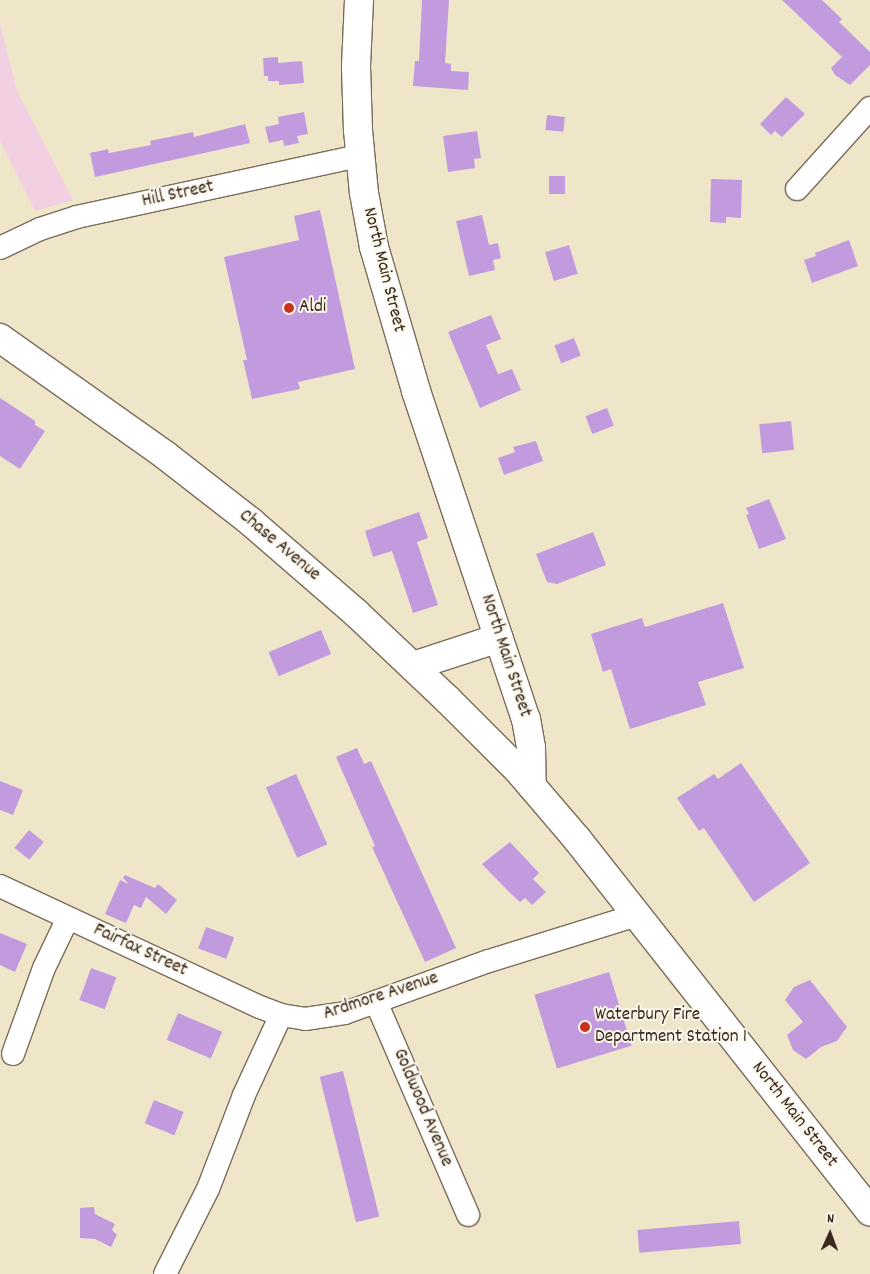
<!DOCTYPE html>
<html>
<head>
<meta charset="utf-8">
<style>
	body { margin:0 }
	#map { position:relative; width:870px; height:1274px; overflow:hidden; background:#efe6ca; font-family:Dekko,sans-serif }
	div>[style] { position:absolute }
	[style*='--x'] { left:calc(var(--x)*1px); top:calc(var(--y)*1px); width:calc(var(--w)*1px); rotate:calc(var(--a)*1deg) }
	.built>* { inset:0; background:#f2cfe1 }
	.building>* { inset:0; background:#c29bdf; transform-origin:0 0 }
	.roads { filter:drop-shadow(1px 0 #7a6c5a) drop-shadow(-1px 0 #7a6c5a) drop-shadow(0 1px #7a6c5a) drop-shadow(0 -1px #7a6c5a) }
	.street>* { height:22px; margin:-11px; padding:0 11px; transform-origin:11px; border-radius:11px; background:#fff }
	.secondary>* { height:28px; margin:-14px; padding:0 14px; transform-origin:14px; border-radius:14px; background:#fff }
	.dots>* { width:14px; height:14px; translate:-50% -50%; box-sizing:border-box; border:2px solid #fbf7ec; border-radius:50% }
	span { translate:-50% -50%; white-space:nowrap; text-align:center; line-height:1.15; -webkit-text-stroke:4px #fbf7ec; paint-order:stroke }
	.street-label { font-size:19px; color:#3b2a1e }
	.poi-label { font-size:19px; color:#3b2a1e }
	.left { translate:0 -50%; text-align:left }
	.north { position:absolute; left:805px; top:1209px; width:50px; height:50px; -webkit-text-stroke:4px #fbf7ec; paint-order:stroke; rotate:2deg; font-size:14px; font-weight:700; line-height:20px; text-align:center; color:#3b2a1e }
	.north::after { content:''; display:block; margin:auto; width:18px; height:22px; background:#3b2a1e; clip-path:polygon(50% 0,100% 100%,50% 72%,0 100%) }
</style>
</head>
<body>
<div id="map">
	<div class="built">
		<div style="clip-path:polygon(0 24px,17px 91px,73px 200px,35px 211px,0 141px)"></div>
	</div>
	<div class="building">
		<div style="clip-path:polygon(422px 0,449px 0,445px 63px,451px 64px,451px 71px,469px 72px,468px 90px,413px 86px,415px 61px,419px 61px)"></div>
		<div style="clip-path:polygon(782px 0,822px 0,842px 19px,839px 22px,870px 52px,870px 65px,850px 85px,835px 75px,831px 68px,842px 57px)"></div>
		<div style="clip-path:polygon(278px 57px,278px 63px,302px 61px,304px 83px,279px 85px,279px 81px,268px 81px,268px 76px,264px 76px,263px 58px)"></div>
		<div style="clip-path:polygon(786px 97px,805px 114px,782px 137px,775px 131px,771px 135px,760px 124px)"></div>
		<div style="clip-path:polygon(304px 112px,308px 134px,297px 136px,299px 143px,284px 146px,283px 140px,269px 143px,265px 127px,279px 124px,278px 117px)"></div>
		<div style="left:547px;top:115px;width:18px;height:15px;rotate:6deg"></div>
		<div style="clip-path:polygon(245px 124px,250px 143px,95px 177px,90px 153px,108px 149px,109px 153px,151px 145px,150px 141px,193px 132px,194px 137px)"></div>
		<div style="clip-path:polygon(477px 131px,481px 158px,474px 159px,475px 168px,448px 172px,443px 136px)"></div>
		<div style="left:565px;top:176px;width:18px;height:16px;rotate:90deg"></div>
		<div style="clip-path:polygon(711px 179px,742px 180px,741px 218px,726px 217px,726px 223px,710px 222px)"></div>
		<div style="clip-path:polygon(320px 210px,355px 369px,298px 382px,300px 389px,252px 399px,243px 360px,247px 360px,224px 257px,299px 240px,294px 216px)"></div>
		<div style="clip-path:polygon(482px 215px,489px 245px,498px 243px,501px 258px,493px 260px,495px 270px,469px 276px,456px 221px)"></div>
		<div style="clip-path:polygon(849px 240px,858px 266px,812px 283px,804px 260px,816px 256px,815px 253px)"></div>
		<div style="left:569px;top:245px;width:30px;height:25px;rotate:73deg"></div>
		<div style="clip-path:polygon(491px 315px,501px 339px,486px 345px,498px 374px,512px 369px,521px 390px,480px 408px,448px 332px)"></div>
		<div style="left:574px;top:338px;width:19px;height:21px;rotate:69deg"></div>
		<div style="clip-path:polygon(0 398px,35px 421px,35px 425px,45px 431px,20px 469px,0 456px)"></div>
		<div style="left:607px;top:408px;width:19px;height:23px;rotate:69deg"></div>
		<div style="left:791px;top:421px;width:29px;height:32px;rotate:84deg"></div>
		<div style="clip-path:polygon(536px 441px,543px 461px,504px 475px,498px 458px,515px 452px,513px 447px)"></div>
		<div style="clip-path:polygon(769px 499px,786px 539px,759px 549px,746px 515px,749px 514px,746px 508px)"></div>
		<div style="clip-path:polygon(419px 512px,428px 538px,417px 542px,438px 605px,413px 613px,392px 551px,373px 557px,365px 531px)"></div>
		<div style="clip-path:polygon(593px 532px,606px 565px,557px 584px,547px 582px,536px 554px)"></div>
		<div style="clip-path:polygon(723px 603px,744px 668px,698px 682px,706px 705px,630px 729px,611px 669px,603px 672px,591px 634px,642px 618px,645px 627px)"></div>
		<div style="left:321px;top:630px;width:26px;height:57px;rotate:67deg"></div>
		<div style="clip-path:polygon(357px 748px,364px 764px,371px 761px,456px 948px,425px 962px,372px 847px,375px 846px,336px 757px)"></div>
		<div style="clip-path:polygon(741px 763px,810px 863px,754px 902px,704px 828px,699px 831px,677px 798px,714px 774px,718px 779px)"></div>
		<div style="left:296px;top:774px;width:77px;height:33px;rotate:66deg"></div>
		<div style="clip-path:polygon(0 781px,23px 790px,13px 815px,0 810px)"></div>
		<div style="left:29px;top:830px;width:19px;height:23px;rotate:39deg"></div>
		<div style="clip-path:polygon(510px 842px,539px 873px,533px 879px,546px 892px,532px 905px,525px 898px,520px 902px,510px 893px,482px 864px)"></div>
		<div style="clip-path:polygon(125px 875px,155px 888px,158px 884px,177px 900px,166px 914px,146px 897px,141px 908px,134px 905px,126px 923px,105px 914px,120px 880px,129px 884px,123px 878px)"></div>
		<div style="left:206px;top:927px;width:30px;height:23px;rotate:20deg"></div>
		<div style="clip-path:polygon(0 933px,27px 944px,15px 972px,0 965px)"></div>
		<div style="left:91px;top:968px;width:27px;height:34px;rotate:20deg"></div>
		<div style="left:609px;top:972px;width:77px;height:78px;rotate:73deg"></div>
		<div style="clip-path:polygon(810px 980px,847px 1027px,837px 1041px,821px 1047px,806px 1059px,793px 1050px,787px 1035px,803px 1022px,785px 1000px,794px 987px)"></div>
		<div style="left:178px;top:1013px;width:48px;height:29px;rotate:23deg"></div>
		<div style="left:343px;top:1071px;width:150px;height:24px;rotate:76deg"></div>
		<div style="left:154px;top:1100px;width:32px;height:25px;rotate:22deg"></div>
		<div style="clip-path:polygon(94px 1207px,95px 1214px,115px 1224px,112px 1230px,117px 1235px,111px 1247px,95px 1239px,80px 1238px,80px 1208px)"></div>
		<div style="left:739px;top:1221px;width:23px;height:102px;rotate:85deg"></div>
	</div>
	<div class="roads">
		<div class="street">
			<div style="--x:797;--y:189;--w:109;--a:-48"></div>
			<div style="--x:0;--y:248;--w:44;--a:-25.4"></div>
			<div style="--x:40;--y:229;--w:39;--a:-18"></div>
			<div style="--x:77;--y:217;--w:289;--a:-12.2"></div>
			<div style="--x:0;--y:886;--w:287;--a:25"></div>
			<div style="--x:260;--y:1007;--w:22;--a:21"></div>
			<div style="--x:281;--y:1015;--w:24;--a:9"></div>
			<div style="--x:305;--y:1019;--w:40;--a:-8.5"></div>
			<div style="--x:345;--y:1013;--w:153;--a:-19.9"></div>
			<div style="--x:489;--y:961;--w:155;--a:-17.3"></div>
			<div style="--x:376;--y:1002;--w:232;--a:66.6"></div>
			<div style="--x:13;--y:1054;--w:91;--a:-70.2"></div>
			<div style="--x:44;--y:968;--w:55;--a:-64.4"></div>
			<div style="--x:165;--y:1274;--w:95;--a:-63.2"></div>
			<div style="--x:208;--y:1189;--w:101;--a:-69"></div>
			<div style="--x:244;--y:1095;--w:88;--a:-65.2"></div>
		</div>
		<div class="secondary">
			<div style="--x:359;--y:0;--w:67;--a:92.6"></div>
			<div style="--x:356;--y:67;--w:63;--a:88.2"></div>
			<div style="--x:358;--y:130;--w:63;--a:84.6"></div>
			<div style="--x:364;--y:193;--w:55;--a:79.5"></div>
			<div style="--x:374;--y:247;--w:150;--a:73.7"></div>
			<div style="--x:416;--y:391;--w:346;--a:71.5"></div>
			<div style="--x:526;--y:719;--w:28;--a:80"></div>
			<div style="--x:531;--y:747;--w:39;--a:89"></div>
			<div style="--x:0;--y:338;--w:202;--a:35.3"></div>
			<div style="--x:165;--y:455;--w:109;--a:37.9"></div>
			<div style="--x:251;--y:522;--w:139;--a:40.9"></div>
			<div style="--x:356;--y:613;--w:125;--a:43.4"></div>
			<div style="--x:447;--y:699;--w:100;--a:45"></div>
			<div style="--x:518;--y:770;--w:91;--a:49.5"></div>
			<div style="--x:577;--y:839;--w:474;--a:51.8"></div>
			<div style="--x:413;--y:666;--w:90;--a:-18"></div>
		</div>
	</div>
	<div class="dots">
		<div style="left:289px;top:308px;background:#c8321e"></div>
		<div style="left:585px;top:1027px;background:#c8321e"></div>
	</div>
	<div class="street-label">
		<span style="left:178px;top:195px;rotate:-12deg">Hill Street</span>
		<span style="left:383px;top:270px;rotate:76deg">North Main Street</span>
		<span style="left:279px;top:546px;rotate:40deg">Chase Avenue</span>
		<span style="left:505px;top:656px;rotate:72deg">North Main Street</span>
		<span style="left:140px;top:951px;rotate:25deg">Fairfax Street</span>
		<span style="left:381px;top:997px;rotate:-18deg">Ardmore Avenue</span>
		<span style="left:422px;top:1108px;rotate:67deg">Goldwood Avenue</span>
		<span style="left:794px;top:1115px;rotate:52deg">North Main Street</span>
	</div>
	<div class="poi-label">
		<span class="left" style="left:299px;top:308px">Aldi</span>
		<span class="left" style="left:595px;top:1027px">Waterbury Fire<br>Department Station 1</span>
	</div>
	<div class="north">N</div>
</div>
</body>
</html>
